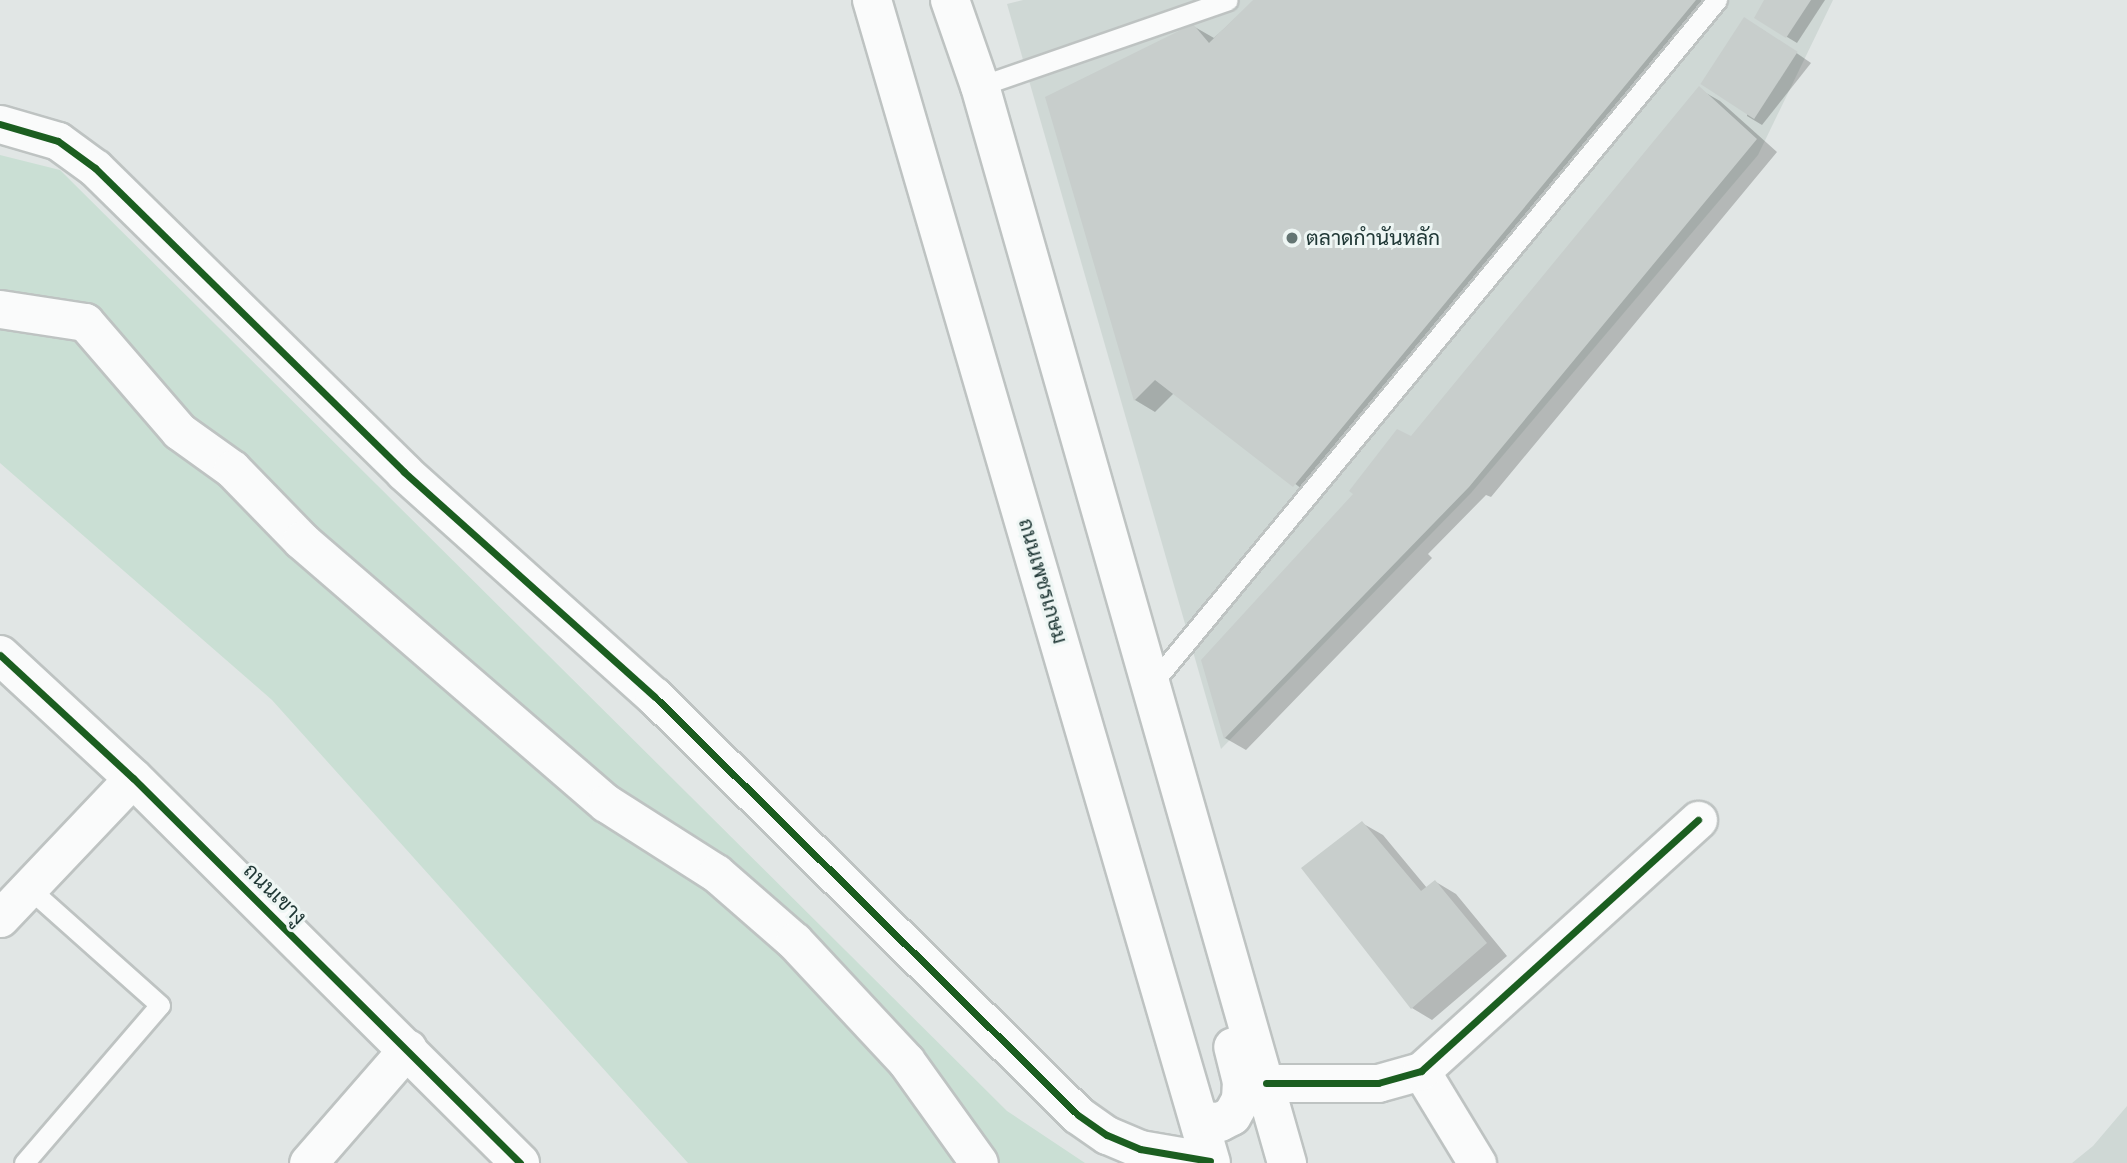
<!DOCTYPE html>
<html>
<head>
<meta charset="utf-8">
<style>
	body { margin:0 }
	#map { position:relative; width:2127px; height:1163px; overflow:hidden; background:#e1e6e5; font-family:Cabin,Sarabun,sans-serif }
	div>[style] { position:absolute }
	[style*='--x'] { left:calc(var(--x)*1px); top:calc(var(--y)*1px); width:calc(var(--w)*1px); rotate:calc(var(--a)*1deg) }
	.built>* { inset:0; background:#cfd8d5 }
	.green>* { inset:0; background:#cadfd4 }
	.shadow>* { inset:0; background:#0003 }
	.building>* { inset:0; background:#c8cecc; transform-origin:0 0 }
	.roads { filter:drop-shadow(2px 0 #bec3c2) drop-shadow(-2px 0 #bec3c2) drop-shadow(0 2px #bec3c2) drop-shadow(0 -2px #bec3c2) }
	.service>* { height:19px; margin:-9.5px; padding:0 9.5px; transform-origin:9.5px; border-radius:9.5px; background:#fafbfb }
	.minor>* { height:37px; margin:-18.5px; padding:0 18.5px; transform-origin:18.5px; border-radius:18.5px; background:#fafbfb }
	.tertiary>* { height:38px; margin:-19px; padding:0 19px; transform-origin:19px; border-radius:19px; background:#fafbfb }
	.secondary>* { height:38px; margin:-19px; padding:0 19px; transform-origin:19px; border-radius:19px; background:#fafbfb }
	.cycleway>* { height:7px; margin:-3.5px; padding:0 3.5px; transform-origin:3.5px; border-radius:3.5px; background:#1b5e20 }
	.dots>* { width:19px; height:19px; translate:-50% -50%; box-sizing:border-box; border:4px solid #eef6f4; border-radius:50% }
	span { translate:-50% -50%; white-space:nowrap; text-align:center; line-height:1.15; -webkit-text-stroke:6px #eef6f4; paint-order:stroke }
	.poi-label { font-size:21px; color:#203836 }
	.left { translate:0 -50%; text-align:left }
	.street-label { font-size:21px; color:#203836 }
</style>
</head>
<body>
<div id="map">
	<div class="built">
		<div style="clip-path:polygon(1023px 0,1833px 0,1758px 155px,1471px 493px,1221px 749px,1007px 4px)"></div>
		<div style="clip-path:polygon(2127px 1106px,2127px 1163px,2072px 1163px,2093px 1146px)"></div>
	</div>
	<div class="green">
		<div style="clip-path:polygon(0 155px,60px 170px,1007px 1111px,1085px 1163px,688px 1163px,272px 700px,0 463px)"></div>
	</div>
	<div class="shadow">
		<div style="clip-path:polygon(1255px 0,1725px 0,1314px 498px,1174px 393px,1155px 412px,1135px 400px,1047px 98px,1193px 26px,1214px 38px)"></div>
		<div style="clip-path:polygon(1766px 0,1825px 0,1797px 43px,1756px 18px)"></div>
		<div style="clip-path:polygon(1760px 28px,1811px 63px,1762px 125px,1747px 116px)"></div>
		<div style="clip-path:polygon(1699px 89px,1720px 101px,1777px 152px,1491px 497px,1486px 495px,1428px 554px,1432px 558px,1246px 750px,1225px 738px,1203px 661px,1418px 443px)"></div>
		<div style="clip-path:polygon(1362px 823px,1383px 835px,1427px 888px,1436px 882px,1456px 894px,1507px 956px,1432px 1020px,1412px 1008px)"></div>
	</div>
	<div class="building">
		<div style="clip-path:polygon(1253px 0,1696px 0,1293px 487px,1155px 380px,1134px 401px,1045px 97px,1193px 24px,1209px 43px)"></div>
		<div style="clip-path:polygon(1764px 0,1811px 0,1786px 38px,1754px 18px)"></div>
		<div style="left:1744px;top:17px;width:64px;height:80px;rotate:33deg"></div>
		<div style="clip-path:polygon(1699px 86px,1757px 139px,1469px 487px,1224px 739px,1201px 660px,1353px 494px,1349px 491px,1397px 429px,1411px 436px)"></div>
		<div style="clip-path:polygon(1362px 821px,1421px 891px,1435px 880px,1487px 943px,1411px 1009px,1301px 868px)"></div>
	</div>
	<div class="roads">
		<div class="service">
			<div style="--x:980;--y:86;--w:262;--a:-19.1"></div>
			<div style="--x:1150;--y:686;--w:890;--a:-50.43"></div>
			<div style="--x:24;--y:1163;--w:208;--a:-49.3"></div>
			<div style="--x:160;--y:1005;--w:173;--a:-138.3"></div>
		</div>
		<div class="minor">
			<div style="--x:0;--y:124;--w:60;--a:16.3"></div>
			<div style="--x:58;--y:141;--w:46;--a:36.1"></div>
			<div style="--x:95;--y:168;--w:433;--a:44.5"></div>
			<div style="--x:404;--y:472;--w:336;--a:41.9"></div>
			<div style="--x:654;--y:696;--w:596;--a:44.66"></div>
			<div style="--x:1078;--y:1115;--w:35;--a:35"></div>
			<div style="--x:1107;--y:1135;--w:36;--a:23"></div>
			<div style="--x:1140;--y:1149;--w:71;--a:9.7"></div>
			<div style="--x:0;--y:309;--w:86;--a:8.7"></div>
			<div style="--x:85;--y:322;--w:144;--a:49.2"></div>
			<div style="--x:179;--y:431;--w:65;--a:35.6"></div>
			<div style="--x:232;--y:469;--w:99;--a:45.8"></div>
			<div style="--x:301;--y:540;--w:403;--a:40.8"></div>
			<div style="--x:606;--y:803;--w:130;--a:32.5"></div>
			<div style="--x:716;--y:873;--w:103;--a:41.1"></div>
			<div style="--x:794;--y:941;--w:164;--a:47"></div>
			<div style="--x:906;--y:1061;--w:125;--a:54.4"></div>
			<div style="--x:0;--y:918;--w:193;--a:-46.5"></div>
			<div style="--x:1421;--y:1071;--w:108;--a:58.7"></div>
			<div style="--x:1266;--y:1083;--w:112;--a:0"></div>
			<div style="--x:1378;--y:1083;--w:45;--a:-15.6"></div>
			<div style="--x:1421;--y:1071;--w:374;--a:-42.2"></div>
			<div style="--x:308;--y:1163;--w:152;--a:-49"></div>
		</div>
		<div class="tertiary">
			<div style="--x:0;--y:655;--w:181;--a:42.8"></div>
			<div style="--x:133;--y:778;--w:546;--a:44.85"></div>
		</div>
		<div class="secondary">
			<div style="--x:872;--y:0;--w:1211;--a:73.75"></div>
			<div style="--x:950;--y:0;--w:91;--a:70.8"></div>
			<div style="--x:980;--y:86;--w:1120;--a:74.09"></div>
			<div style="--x:1201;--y:1121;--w:19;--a:3"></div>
			<div style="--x:1220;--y:1122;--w:13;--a:-27"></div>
			<div style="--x:1232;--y:1116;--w:18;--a:-61"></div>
			<div style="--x:1241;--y:1100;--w:18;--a:-87"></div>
			<div style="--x:1242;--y:1082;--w:36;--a:-104"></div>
		</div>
	</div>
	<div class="cycleway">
		<div style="--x:0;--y:124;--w:60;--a:16.3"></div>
		<div style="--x:58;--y:141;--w:46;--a:36.1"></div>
		<div style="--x:95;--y:168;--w:433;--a:44.5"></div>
		<div style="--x:404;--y:472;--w:336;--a:41.9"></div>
		<div style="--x:654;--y:696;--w:596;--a:44.66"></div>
		<div style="--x:1078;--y:1115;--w:35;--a:35"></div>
		<div style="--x:1107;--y:1135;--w:36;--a:23"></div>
		<div style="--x:1140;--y:1149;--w:71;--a:9.7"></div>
		<div style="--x:0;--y:655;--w:181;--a:42.8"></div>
		<div style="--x:133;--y:778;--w:546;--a:44.85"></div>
		<div style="--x:1266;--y:1083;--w:112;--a:0"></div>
		<div style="--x:1378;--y:1083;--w:45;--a:-15.6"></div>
		<div style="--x:1421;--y:1071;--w:374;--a:-42.2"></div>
	</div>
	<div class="dots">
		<div style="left:1292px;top:238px;background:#647573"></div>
	</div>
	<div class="poi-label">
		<span class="left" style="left:1306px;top:238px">ตลาดกำนันหลัก</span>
	</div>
	<div class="street-label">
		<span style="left:1043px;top:581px;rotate:74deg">ถนนเพชรเกษม</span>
		<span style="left:275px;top:894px;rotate:44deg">ถนนเขางู</span>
	</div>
</div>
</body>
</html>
